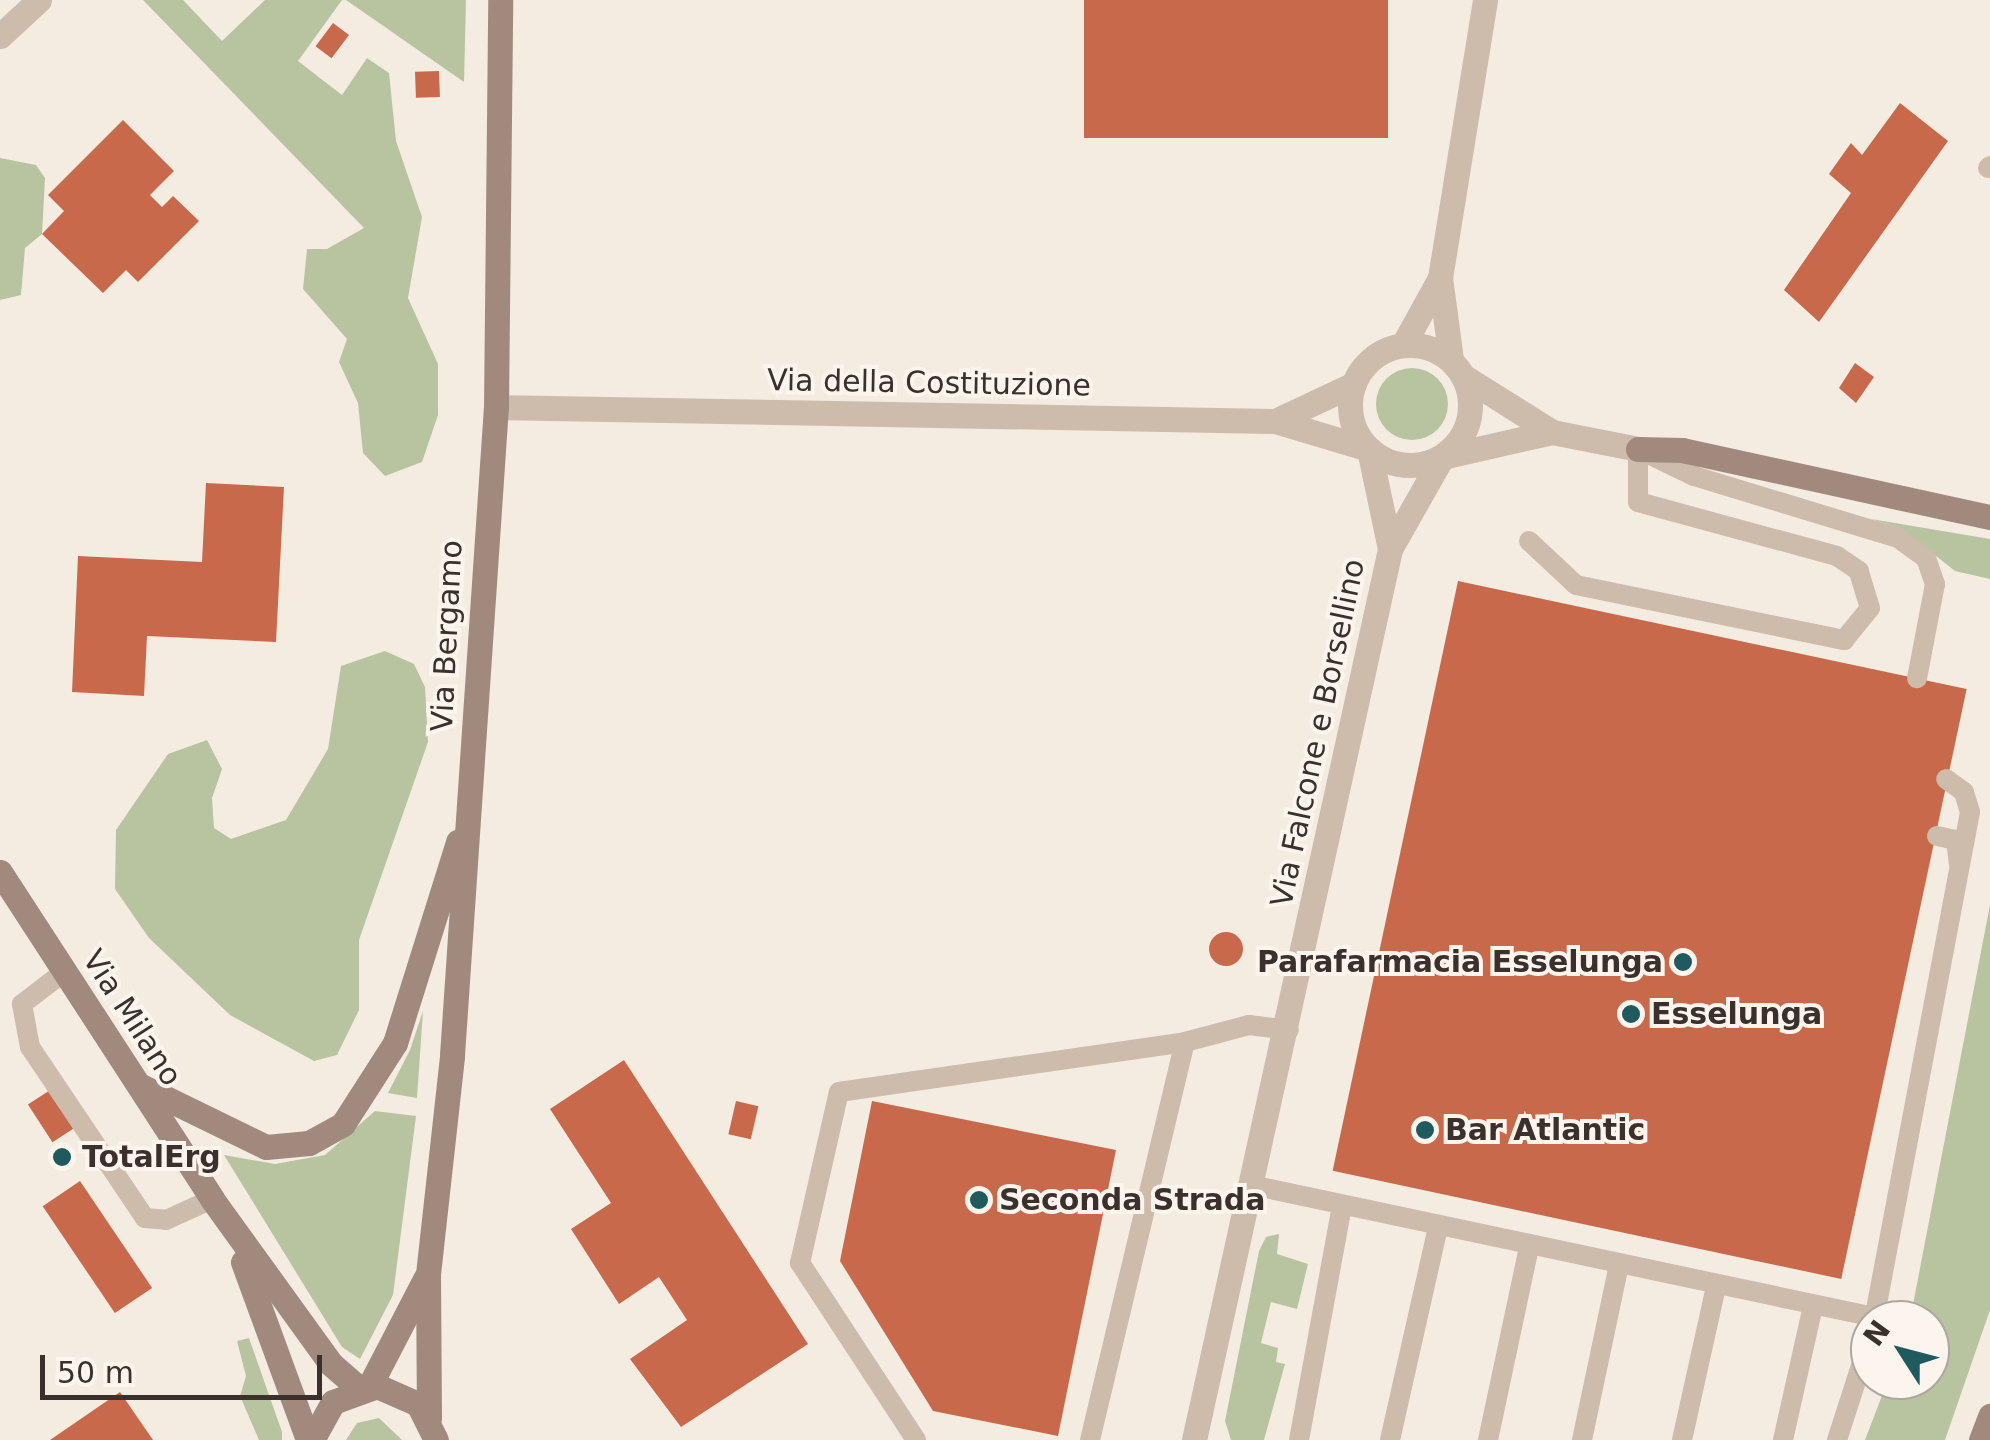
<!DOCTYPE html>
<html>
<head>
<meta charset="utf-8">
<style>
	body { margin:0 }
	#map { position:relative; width:1990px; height:1440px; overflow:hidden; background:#f4ebe1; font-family:"DejaVu Sans",sans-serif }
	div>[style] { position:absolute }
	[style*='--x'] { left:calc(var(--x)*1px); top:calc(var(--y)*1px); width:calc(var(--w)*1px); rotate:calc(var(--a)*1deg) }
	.green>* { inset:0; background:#b8c4a0 }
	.round { border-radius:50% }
	.building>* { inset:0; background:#c8694b; transform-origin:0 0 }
	.lane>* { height:20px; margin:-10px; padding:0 10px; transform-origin:10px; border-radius:10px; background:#cdbbac }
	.street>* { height:25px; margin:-12.5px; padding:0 12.5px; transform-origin:12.5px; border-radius:12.5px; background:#cdbbac }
	.street>.ring { margin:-12.5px; padding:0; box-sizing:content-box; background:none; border:25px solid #cdbbac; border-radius:50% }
	.secondary>* { height:25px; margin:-12.5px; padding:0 12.5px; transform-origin:12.5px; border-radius:12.5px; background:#a18a7d }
	.dots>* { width:28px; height:28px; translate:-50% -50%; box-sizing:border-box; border:5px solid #fbf5ee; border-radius:50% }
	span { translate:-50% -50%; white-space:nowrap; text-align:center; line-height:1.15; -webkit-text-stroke:8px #fbf5ee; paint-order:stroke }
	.street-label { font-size:30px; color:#3b302b }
	.poi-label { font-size:30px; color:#3b302b; font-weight:700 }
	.right { translate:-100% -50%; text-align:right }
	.left { translate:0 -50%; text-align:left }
	.north { position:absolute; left:1850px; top:1300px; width:100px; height:100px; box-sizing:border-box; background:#fbf5ee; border:2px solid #aea6a0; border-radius:50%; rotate:306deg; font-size:28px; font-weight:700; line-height:40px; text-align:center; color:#3b302b }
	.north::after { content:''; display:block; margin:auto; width:35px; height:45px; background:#1f5a5e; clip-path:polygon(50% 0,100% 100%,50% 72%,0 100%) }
	.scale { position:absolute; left:40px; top:1355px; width:282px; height:45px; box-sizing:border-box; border:5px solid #3b302b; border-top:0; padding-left:12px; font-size:30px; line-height:35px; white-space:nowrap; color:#3b302b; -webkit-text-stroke:8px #fbf5ee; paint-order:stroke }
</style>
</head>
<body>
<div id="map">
	<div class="green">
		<div style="clip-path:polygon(143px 0,183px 0,222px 41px,265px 0,342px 0,298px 61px,342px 95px,367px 58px,389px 73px,396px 141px,422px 217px,408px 298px,438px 364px,438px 415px,422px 462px,385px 476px,363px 453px,358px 403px,339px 362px,347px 339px,303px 289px,307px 249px,327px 249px,364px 228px)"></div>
		<div style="clip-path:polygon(346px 0,466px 0,464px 82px)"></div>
		<div style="clip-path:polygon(0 158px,36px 165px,45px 178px,42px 234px,25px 248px,21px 295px,0 300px)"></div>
		<div class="round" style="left:1376px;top:368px;width:72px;height:72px"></div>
		<div style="clip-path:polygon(1871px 519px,1990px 539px,1990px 579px,1955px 571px,1902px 529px)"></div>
		<div style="clip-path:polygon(385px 651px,414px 664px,425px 687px,428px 742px,359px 940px,359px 1010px,337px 1055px,314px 1061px,230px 1015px,149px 938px,115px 889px,116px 830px,168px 754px,207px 740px,222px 769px,212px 798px,214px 828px,231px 839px,286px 820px,328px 749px,341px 666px)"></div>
		<div style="clip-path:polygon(1990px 905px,1990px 1310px,1945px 1440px,1865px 1440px,1888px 1380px,1930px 1380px,1930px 1320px,1910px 1320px)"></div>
		<div style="clip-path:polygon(423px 1011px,417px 1098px,388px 1093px,410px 1050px)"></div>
		<div style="clip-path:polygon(375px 1111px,416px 1116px,393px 1295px,360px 1359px,342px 1347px,224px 1155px,275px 1164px,325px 1155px)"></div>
		<div style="clip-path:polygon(1279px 1234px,1277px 1254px,1308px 1264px,1297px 1309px,1271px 1302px,1261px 1343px,1278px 1348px,1276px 1362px,1285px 1364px,1264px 1440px,1231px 1440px,1225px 1421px,1259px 1251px,1266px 1237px)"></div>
		<div style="clip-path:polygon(249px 1338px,282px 1432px,282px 1440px,259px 1440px,240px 1396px,246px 1376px,237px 1341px)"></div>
		<div style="clip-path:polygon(379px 1418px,402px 1440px,346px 1440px,357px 1423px)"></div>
	</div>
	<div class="building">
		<div style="left:1084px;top:0;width:304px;height:138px"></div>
		<div style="left:333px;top:23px;width:20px;height:29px;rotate:37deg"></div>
		<div style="left:439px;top:71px;width:26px;height:24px;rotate:88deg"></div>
		<div style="clip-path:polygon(1900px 103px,1948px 141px,1819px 322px,1784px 290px,1851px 193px,1829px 174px,1851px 143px,1862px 155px)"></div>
		<div style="clip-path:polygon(123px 120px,174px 171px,150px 195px,162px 207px,173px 196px,199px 221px,138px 282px,126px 270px,103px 293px,42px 234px,64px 211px,48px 195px)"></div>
		<div style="clip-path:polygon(1855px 363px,1874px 377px,1856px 403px,1839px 388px)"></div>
		<div style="clip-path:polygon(206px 483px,284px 487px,276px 642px,147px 636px,144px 696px,72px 692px,78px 556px,202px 562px)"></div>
		<div style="left:1458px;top:581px;width:520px;height:603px;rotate:12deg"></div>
		<div class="round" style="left:1209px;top:932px;width:34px;height:34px"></div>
		<div style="clip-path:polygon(624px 1060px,808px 1344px,681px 1427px,630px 1359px,687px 1320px,659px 1277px,619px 1304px,571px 1229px,611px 1203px,550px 1109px)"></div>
		<div style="left:64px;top:1081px;width:45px;height:43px;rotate:57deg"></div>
		<div style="left:736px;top:1101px;width:23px;height:34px;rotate:13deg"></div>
		<div style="clip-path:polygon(872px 1101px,1116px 1150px,1058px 1436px,933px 1411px,840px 1261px)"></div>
		<div style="left:80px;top:1181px;width:129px;height:45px;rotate:56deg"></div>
		<div style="clip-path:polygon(120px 1392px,153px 1440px,50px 1440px)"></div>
	</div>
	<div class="lane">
		<div style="--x:1988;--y:168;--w:3;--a:-45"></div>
		<div style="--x:1529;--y:541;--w:64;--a:43.1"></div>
		<div style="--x:1576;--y:585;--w:274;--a:11.6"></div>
		<div style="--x:1844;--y:640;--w:41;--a:-50.9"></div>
		<div style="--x:1870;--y:608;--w:39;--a:-107"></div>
		<div style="--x:1859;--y:571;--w:27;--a:-146"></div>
		<div style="--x:1837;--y:556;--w:206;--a:-164.8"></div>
		<div style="--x:1638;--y:502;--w:53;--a:-90"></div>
		<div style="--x:1638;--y:449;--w:62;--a:25.7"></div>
		<div style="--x:1694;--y:476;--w:213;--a:16.9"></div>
		<div style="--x:1898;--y:538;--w:34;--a:36"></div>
		<div style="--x:1926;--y:558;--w:28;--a:71"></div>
		<div style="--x:1935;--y:584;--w:96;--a:100.8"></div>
		<div style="--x:1937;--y:836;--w:19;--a:12"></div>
		<div style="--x:1956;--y:840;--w:23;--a:83"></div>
		<div style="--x:64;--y:972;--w:53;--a:142.7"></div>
		<div style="--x:22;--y:1004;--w:44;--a:79.5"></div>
		<div style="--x:30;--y:1047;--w:206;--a:56.1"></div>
		<div style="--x:145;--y:1218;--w:21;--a:5"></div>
		<div style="--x:166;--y:1220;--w:51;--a:-24.5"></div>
		<div style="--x:1256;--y:1186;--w:632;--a:11.97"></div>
		<div style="--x:1874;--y:1320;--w:517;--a:-79.3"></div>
		<div style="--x:1970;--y:812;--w:21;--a:-107"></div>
		<div style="--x:1964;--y:792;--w:22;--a:-144"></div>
		<div style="--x:916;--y:1440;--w:212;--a:-123.2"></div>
		<div style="--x:800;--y:1263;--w:175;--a:-77.2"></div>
		<div style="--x:839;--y:1092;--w:350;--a:-8.2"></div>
		<div style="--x:1090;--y:1440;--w:409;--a:-76.6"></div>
		<div style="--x:1185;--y:1042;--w:66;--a:-14.9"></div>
		<div style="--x:1249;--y:1025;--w:40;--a:7.1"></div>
		<div style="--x:1299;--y:1440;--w:238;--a:-79.6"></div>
		<div style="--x:1390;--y:1440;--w:218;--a:-77.3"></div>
		<div style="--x:1488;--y:1440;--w:197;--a:-78"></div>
		<div style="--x:1582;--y:1440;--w:180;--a:-78.1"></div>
		<div style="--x:1682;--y:1440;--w:157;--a:-77.5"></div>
		<div style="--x:1783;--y:1440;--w:133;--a:-77.4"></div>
		<div style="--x:1837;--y:1440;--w:107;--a:-72.1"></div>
	</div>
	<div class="street">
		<div style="--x:0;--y:36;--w:53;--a:-42.7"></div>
		<div style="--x:1403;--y:345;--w:77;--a:-61.1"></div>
		<div class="ring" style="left:1350px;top:345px;width:95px;height:95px"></div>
		<div style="--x:1451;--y:360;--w:83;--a:-97.6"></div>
		<div style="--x:1440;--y:278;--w:282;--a:-80.8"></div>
		<div style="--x:1463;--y:376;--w:105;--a:32.2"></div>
		<div style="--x:496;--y:407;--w:779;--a:1.03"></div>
		<div style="--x:1275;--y:421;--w:87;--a:-25.1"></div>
		<div style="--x:1390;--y:549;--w:106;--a:-60.5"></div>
		<div style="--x:1442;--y:457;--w:113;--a:-12.8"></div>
		<div style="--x:1552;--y:432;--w:88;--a:11.2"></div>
		<div style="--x:1194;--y:1440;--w:912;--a:-77.59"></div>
		<div style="--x:1390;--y:549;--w:102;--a:-101.9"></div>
		<div style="--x:1369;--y:449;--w:98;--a:-163.4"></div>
	</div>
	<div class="secondary">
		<div style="--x:1638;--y:449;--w:44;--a:1.3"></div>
		<div style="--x:1682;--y:450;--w:315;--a:12.3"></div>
		<div style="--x:0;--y:872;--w:390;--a:57"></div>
		<div style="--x:212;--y:1199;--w:203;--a:54.2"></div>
		<div style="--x:331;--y:1364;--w:37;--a:41"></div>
		<div style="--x:141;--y:1086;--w:139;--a:26"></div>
		<div style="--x:266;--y:1147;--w:43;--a:-5.3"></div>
		<div style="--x:309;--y:1143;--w:39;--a:-29"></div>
		<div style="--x:343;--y:1124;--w:96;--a:-57.3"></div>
		<div style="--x:395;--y:1043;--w:211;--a:-72.6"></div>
		<div style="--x:243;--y:1262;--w:189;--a:69.9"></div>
		<div style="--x:369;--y:1387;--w:122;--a:-62.6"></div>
		<div style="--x:429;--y:1418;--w:144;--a:-90.4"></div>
		<div style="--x:428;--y:1274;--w:220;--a:-83.7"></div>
		<div style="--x:452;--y:1055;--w:649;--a:-86.12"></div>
		<div style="--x:496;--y:407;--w:407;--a:-89.4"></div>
		<div style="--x:312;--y:1440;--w:43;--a:-61.1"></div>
		<div style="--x:333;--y:1402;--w:47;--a:-20"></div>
		<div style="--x:377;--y:1386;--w:45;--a:23.7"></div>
		<div style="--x:418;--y:1404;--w:40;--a:63.4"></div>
		<div style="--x:1981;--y:1440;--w:26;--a:-69"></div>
	</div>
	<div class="dots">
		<div style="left:1683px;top:962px;background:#1f5a5e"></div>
		<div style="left:1631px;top:1014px;background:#1f5a5e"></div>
		<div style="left:1425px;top:1130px;background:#1f5a5e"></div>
		<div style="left:62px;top:1157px;background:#1f5a5e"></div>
		<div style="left:979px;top:1200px;background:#1f5a5e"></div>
	</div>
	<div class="street-label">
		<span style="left:929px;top:383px;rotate:1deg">Via della Costituzione</span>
		<span style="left:447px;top:636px;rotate:-87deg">Via Bergamo</span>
		<span style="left:1318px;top:733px;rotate:-78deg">Via Falcone e Borsellino</span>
		<span style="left:132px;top:1018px;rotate:57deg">Via Milano</span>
	</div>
	<div class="poi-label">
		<span class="right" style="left:1663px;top:962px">Parafarmacia Esselunga</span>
		<span class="left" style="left:1651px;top:1014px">Esselunga</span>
		<span class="left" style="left:1445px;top:1130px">Bar Atlantic</span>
		<span class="left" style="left:82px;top:1157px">TotalErg</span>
		<span class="left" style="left:999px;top:1200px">Seconda Strada</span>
	</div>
	<div class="north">N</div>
	<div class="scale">50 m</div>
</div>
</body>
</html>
